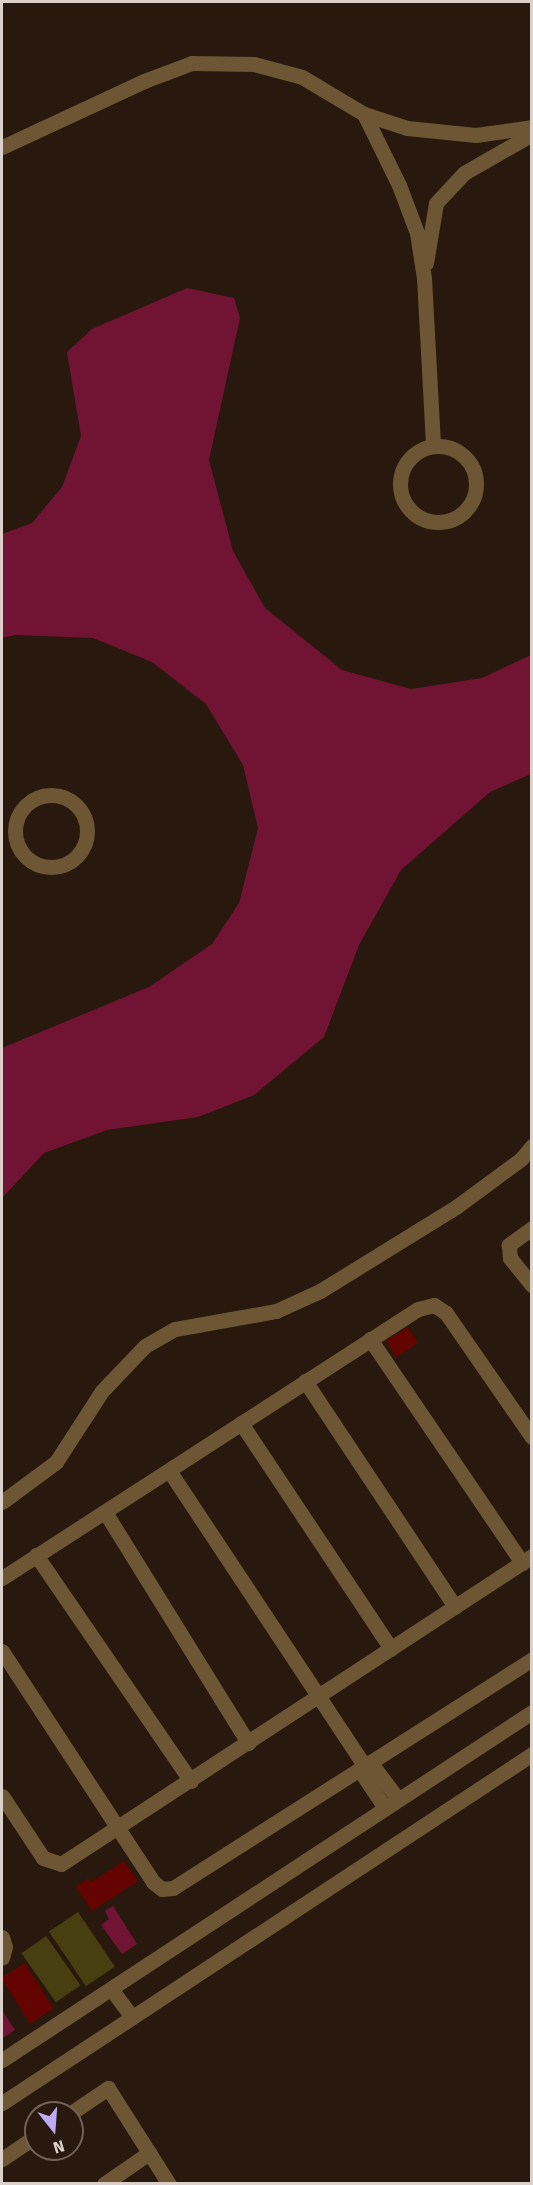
<!DOCTYPE html>
<html>
<head>
<meta charset="utf-8">
<style>
	body { margin:0 }
	#map { position:relative; width:533px; height:2185px; overflow:hidden; background:#28180d; font-family:"Fira Sans",sans-serif }
	div>[style] { position:absolute }
	[style*='--x'] { left:calc(var(--x)*1px); top:calc(var(--y)*1px); width:calc(var(--w)*1px); rotate:calc(var(--a)*1deg) }
	.green>* { inset:0; background:#473f0f; transform-origin:0 0 }
	.water>* { inset:0; background:#711434 }
	.building>* { inset:0; background:#640401; transform-origin:0 0 }
	.minor>* { height:15px; margin:-7.5px; padding:0 7.5px; transform-origin:7.5px; border-radius:7.5px; background:#6c5634 }
	.minor>.ring { margin:-7.5px; padding:0; box-sizing:content-box; background:none; border:15px solid #6c5634; border-radius:50% }
	span { translate:-50% -50%; white-space:nowrap; text-align:center; line-height:1.15; -webkit-text-stroke:5px #28180d; paint-order:stroke }
	.frame { position:absolute; inset:0; border:3px solid #dcd1ca; pointer-events:none }
	.north { position:absolute; left:24px; top:2101px; width:60px; height:60px; box-sizing:border-box; background:#28180d; border:2px solid #706259; border-radius:50%; rotate:163deg; font-size:16px; font-weight:700; line-height:24px; text-align:center; color:#dcd1ca }
	.north::after { content:''; display:block; margin:auto; width:21px; height:27px; background:#bda9f5; clip-path:polygon(50% 0,100% 100%,50% 72%,0 100%) }
</style>
</head>
<body>
<div id="map">
	<div class="green">
		<div style="left:78px;top:1912px;width:66px;height:35px;rotate:56deg"></div>
		<div style="left:46px;top:1936px;width:60px;height:30px;rotate:55deg"></div>
	</div>
	<div class="water">
		<div style="clip-path:polygon(187px 288px,234px 298px,240px 318px,209px 460px,233px 551px,265px 608px,342px 670px,411px 689px,482px 678px,531px 655px,531px 774px,490px 792px,401px 870px,359px 945px,324px 1037px,254px 1095px,198px 1117px,107px 1130px,44px 1153px,2px 1198px,2px 1048px,149px 987px,212px 944px,239px 903px,258px 828px,243px 765px,206px 704px,152px 662px,93px 638px,16px 635px,2px 638px,2px 534px,32px 523px,62px 487px,81px 436px,67px 352px,92px 329px)"></div>
		<div style="clip-path:polygon(113px 1906px,137px 1944px,122px 1954px,101px 1925px,109px 1919px,105px 1911px)"></div>
		<div style="clip-path:polygon(2px 2010px,15px 2030px,2px 2039px)"></div>
	</div>
	<div class="building">
		<div style="left:408px;top:1327px;width:19px;height:26px;rotate:58deg"></div>
		<div style="clip-path:polygon(124px 1861px,138px 1881px,92px 1911px,76px 1887px,88px 1878px,91px 1882px)"></div>
		<div style="left:25px;top:1963px;width:54px;height:28px;rotate:58deg"></div>
	</div>
	<div class="minor">
		<div style="--x:364;--y:114;--w:79;--a:63.8"></div>
		<div style="--x:399;--y:185;--w:51;--a:69.4"></div>
		<div style="--x:417;--y:233;--w:46;--a:81.2"></div>
		<div style="--x:424;--y:278;--w:167;--a:86.9"></div>
		<div style="--x:2;--y:147;--w:157;--a:-24.9"></div>
		<div style="--x:144;--y:81;--w:51;--a:-20.6"></div>
		<div style="--x:192;--y:63;--w:62;--a:0.9"></div>
		<div style="--x:254;--y:64;--w:50;--a:15.2"></div>
		<div style="--x:302;--y:77;--w:72;--a:30.8"></div>
		<div style="--x:364;--y:114;--w:45;--a:18"></div>
		<div style="--x:407;--y:128;--w:69;--a:5.8"></div>
		<div style="--x:476;--y:135;--w:57;--a:-8.1"></div>
		<div style="--x:426;--y:263;--w:61;--a:-80.5"></div>
		<div style="--x:436;--y:203;--w:41;--a:-47"></div>
		<div style="--x:464;--y:173;--w:78;--a:-29.8"></div>
		<div class="ring" style="left:400px;top:446px;width:61px;height:61px"></div>
		<div class="ring" style="left:15px;top:795px;width:57px;height:57px"></div>
		<div style="--x:532;--y:1228;--w:29;--a:144"></div>
		<div style="--x:509;--y:1245;--w:13;--a:86"></div>
		<div style="--x:510;--y:1258;--w:35;--a:51"></div>
		<div style="--x:370;--y:1339;--w:271;--a:55.8"></div>
		<div style="--x:305;--y:1381;--w:271;--a:56.4"></div>
		<div style="--x:241;--y:1423;--w:271;--a:56.4"></div>
		<div style="--x:170;--y:1472;--w:351;--a:56.5"></div>
		<div style="--x:2;--y:1502;--w:67;--a:-36.5"></div>
		<div style="--x:56;--y:1462;--w:85;--a:-57.1"></div>
		<div style="--x:102;--y:1391;--w:62;--a:-46.3"></div>
		<div style="--x:145;--y:1346;--w:34;--a:-30"></div>
		<div style="--x:175;--y:1329;--w:103;--a:-10.1"></div>
		<div style="--x:276;--y:1311;--w:48;--a:-24.4"></div>
		<div style="--x:320;--y:1291;--w:160;--a:-31.7"></div>
		<div style="--x:456;--y:1207;--w:81;--a:-36.4"></div>
		<div style="--x:521;--y:1159;--w:17;--a:-50"></div>
		<div style="--x:105;--y:1512;--w:272;--a:58.2"></div>
		<div style="--x:36;--y:1555;--w:274;--a:55.6"></div>
		<div style="--x:2;--y:1578;--w:495;--a:-32.9"></div>
		<div style="--x:418;--y:1309;--w:16;--a:-14"></div>
		<div style="--x:434;--y:1305;--w:14;--a:34"></div>
		<div style="--x:446;--y:1313;--w:151;--a:55.3"></div>
		<div style="--x:2;--y:1651;--w:276;--a:56.8"></div>
		<div style="--x:153;--y:1882;--w:11;--a:38"></div>
		<div style="--x:162;--y:1889;--w:11;--a:-5"></div>
		<div style="--x:173;--y:1888;--w:426;--a:-32.5"></div>
		<div style="--x:370;--y:1762;--w:46;--a:52.9"></div>
		<div style="--x:359;--y:1769;--w:47;--a:56.3"></div>
		<div style="--x:2;--y:1796;--w:74;--a:56.5"></div>
		<div style="--x:43;--y:1858;--w:19;--a:18"></div>
		<div style="--x:61;--y:1864;--w:563;--a:-33.18"></div>
		<div style="--x:2;--y:1937;--w:10;--a:73"></div>
		<div style="--x:5;--y:1947;--w:11;--a:105"></div>
		<div style="--x:111;--y:1989;--w:35;--a:53"></div>
		<div style="--x:2;--y:2060;--w:634;--a:-33.29"></div>
		<div style="--x:2;--y:2103;--w:635;--a:-33.36"></div>
		<div style="--x:71;--y:2113;--w:45;--a:-34"></div>
		<div style="--x:108;--y:2088;--w:114;--a:57.6"></div>
		<div style="--x:2;--y:2159;--w:41;--a:-34.1"></div>
		<div style="--x:104;--y:2184;--w:55;--a:-34.6"></div>
	</div>
	<div class="frame"></div>
	<div class="north">N</div>
</div>
</body>
</html>
